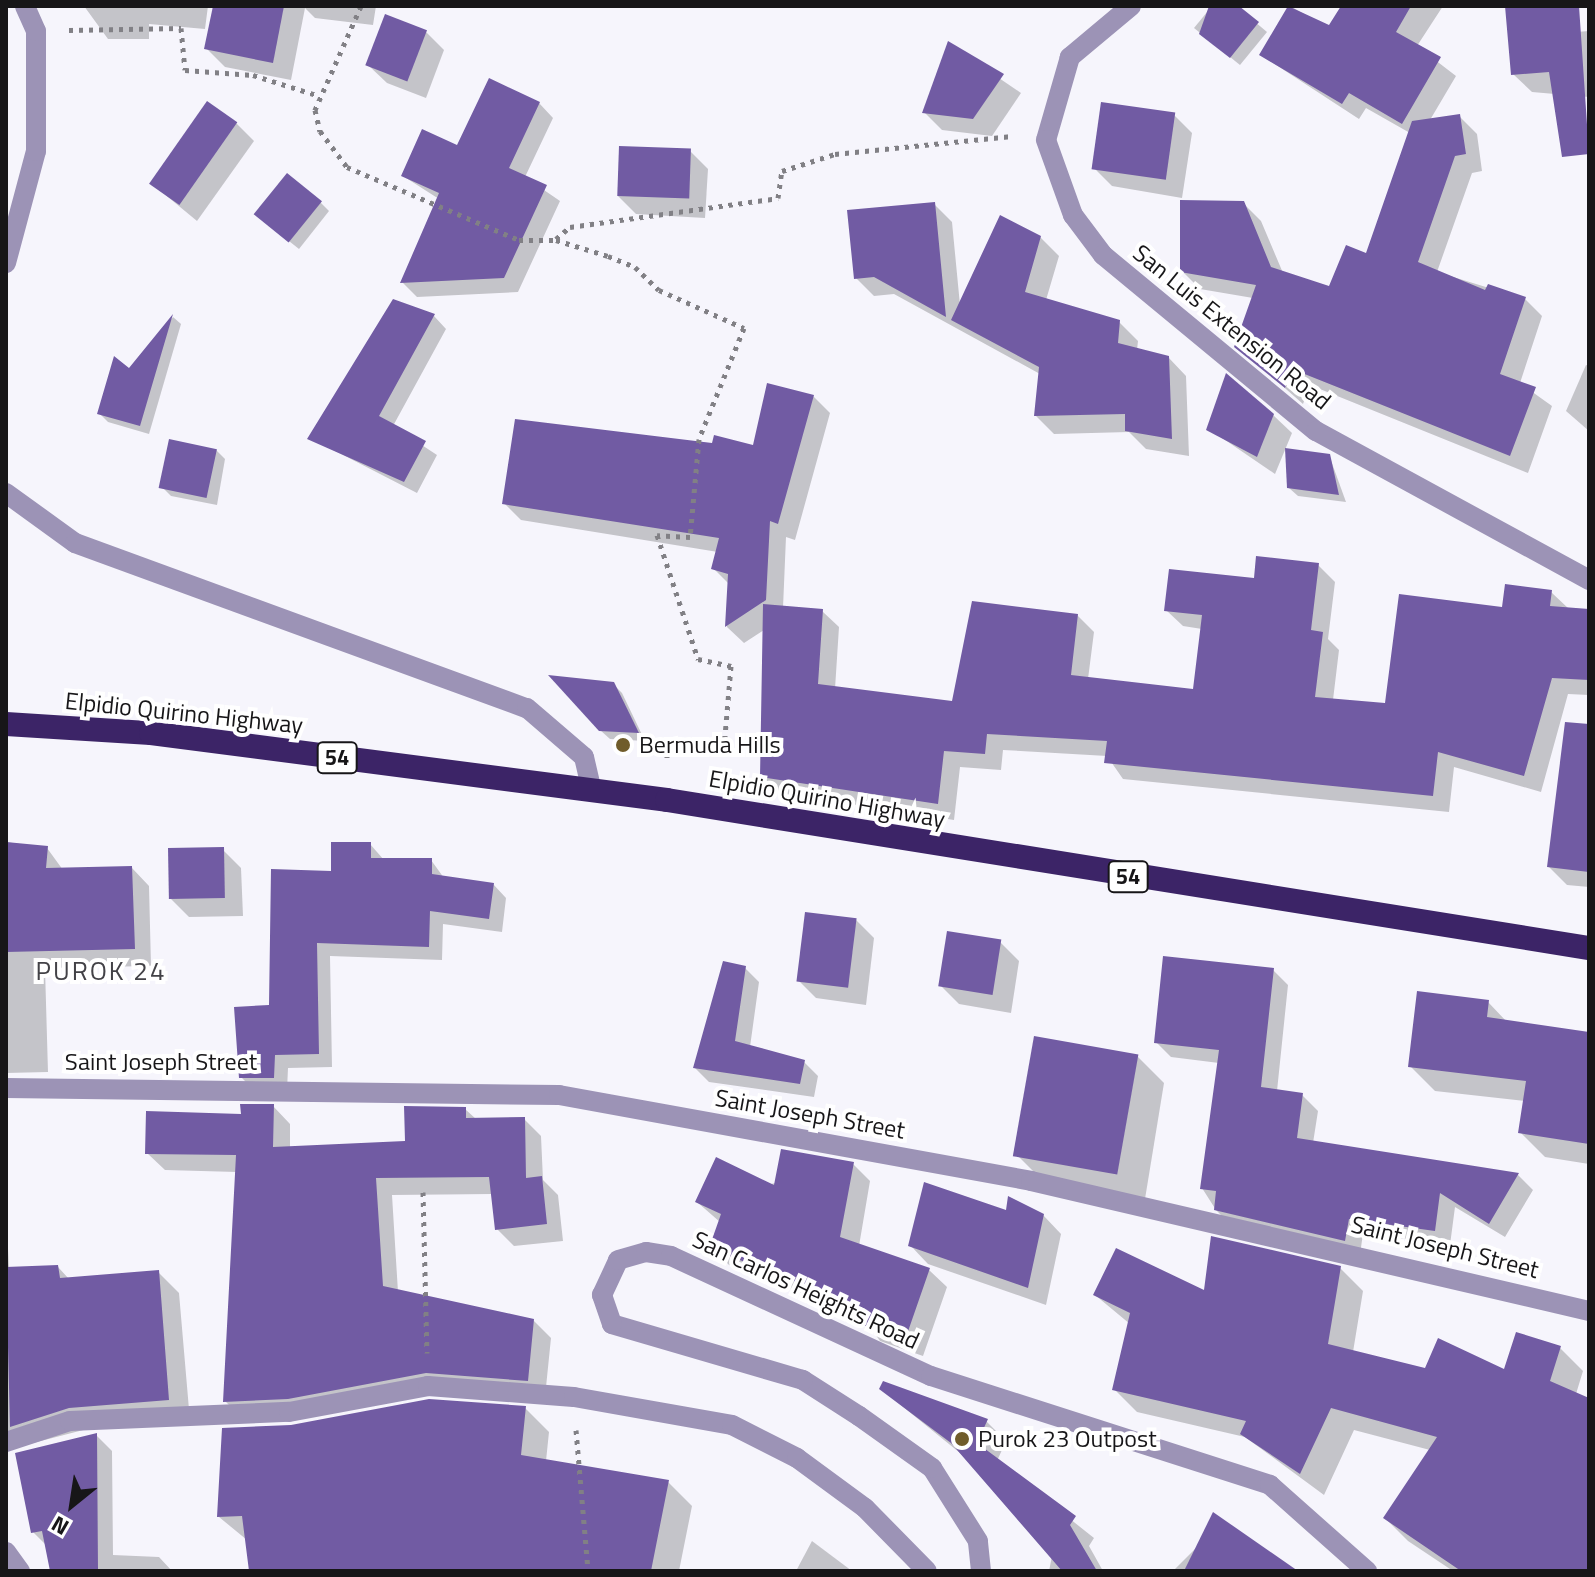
<!DOCTYPE html>
<html>
<head>
<meta charset="utf-8">
<style>
	body { margin:0 }
	#map { position:relative; width:1595px; height:1577px; overflow:hidden; background:#f6f5fc; font-family:"Titillium Web",sans-serif }
	div>[style] { position:absolute }
	[style*='--x'] { left:calc(var(--x)*1px); top:calc(var(--y)*1px); width:calc(var(--w)*1px); rotate:calc(var(--a)*1deg) }
	.shadow>* { inset:0; background:#0003 }
	.building>* { inset:0; background:#715ba3; transform-origin:0 0 }
	.path>* { height:5px; margin-top:-2.5px; transform-origin:0; background:repeating-linear-gradient(90deg,#818085 0 4px,transparent 0 10px) }
	.minor>* { height:20px; margin:-10px; padding:0 10px; transform-origin:10px; border-radius:10px; background:#9c93b6 }
	.highway>* { height:24px; margin:-12px; padding:0 12px; transform-origin:12px; border-radius:12px; background:#3c2467 }
	.dots>* { width:22px; height:22px; translate:-50% -50%; box-sizing:border-box; border:4px solid #fff; border-radius:50% }
	span { translate:-50% -50%; white-space:nowrap; text-align:center; line-height:1.15; -webkit-text-stroke:8px #fff; paint-order:stroke }
	.shield-label span { padding:2px 6px; background:#fff; border:2px solid; border-radius:6px; -webkit-text-stroke-width:0 }
	.shield-label { font-size:22px; color:#171618; font-weight:700 }
	.street-label { font-size:24px; color:#171618 }
	.poi-label { font-size:24px; color:#171618 }
	.left { translate:0 -50%; text-align:left }
	.neighbourhood-label { font-size:26px; color:#434247; letter-spacing:2px }
	.frame { position:absolute; inset:0; border:8px solid #171618; pointer-events:none }
	.north { position:absolute; left:32px; top:1465px; width:80px; height:80px; -webkit-text-stroke:6px #fff; paint-order:stroke; rotate:210deg; font-size:22px; font-weight:700; line-height:32px; text-align:center; color:#171618 }
	.north::after { content:''; display:block; margin:auto; width:28px; height:36px; background:#171618; clip-path:polygon(50% 0,100% 100%,50% 72%,0 100%) }
</style>
</head>
<body>
<div id="map">
	<div class="shadow">
		<div style="clip-path:polygon(84px 6px,208px 6px,205px 29px,149px 24px,149px 39px,108px 39px)"></div>
		<div style="clip-path:polygon(215px 6px,376px 6px,373px 25px,315px 18px,305px 8px,291px 80px,225px 67px,207px 49px)"></div>
		<div style="clip-path:polygon(1212px 6px,1236px 6px,1267px 32px,1240px 65px,1194px 28px)"></div>
		<div style="clip-path:polygon(1290px 6px,1329px 28px,1343px 6px,1443px 6px,1417px 46px,1456px 76px,1430px 120px,1459px 116px,1477px 134px,1482px 171px,1472px 173px,1437px 272px,1525px 299px,1542px 316px,1520px 383px,1552px 406px,1528px 473px,1310px 385px,1303px 404px,1237px 346px,1253px 298px,1200px 289px,1182px 271px,1243px 203px,1261px 221px,1283px 273px,1331px 289px,1367px 256px,1410px 133px,1366px 108px,1359px 119px,1261px 55px)"></div>
		<div style="clip-path:polygon(1589px 31px,1589px 97px,1532px 92px,1513px 74px,1510px 37px)"></div>
		<div style="clip-path:polygon(426px 32px,444px 50px,426px 98px,387px 83px,368px 65px)"></div>
		<div style="clip-path:polygon(949px 44px,1021px 93px,992px 136px,942px 130px,924px 112px)"></div>
		<div style="clip-path:polygon(539px 103px,553px 118px,525px 177px,560px 201px,518px 292px,417px 297px,403px 283px,439px 199px,403px 176px)"></div>
		<div style="clip-path:polygon(1174px 115px,1192px 133px,1182px 198px,1112px 186px,1094px 168px)"></div>
		<div style="clip-path:polygon(236px 123px,254px 141px,197px 221px,151px 183px)"></div>
		<div style="clip-path:polygon(690px 151px,708px 169px,705px 218px,636px 214px,618px 196px)"></div>
		<div style="clip-path:polygon(320px 202px,329px 211px,299px 249px,265px 222px)"></div>
		<div style="clip-path:polygon(934px 204px,952px 222px,960px 305px,1040px 237px,1059px 256px,1046px 300px,1119px 322px,1138px 341px,1137px 350px,1168px 357px,1186px 376px,1189px 456px,1146px 449px,1129px 432px,1054px 434px,1036px 416px,1040px 374px,894px 294px,874px 296px,856px 278px)"></div>
		<div style="clip-path:polygon(434px 316px,446px 329px,393px 426px,437px 455px,417px 493px,310px 438px)"></div>
		<div style="clip-path:polygon(173px 317px,181px 324px,149px 434px,108px 422px,99px 413px)"></div>
		<div style="clip-path:polygon(1586px 365px,1589px 366px,1589px 431px,1566px 411px)"></div>
		<div style="clip-path:polygon(813px 396px,830px 413px,795px 540px,786px 537px,783px 608px,822px 611px,839px 627px,835px 689px,954px 703px,1077px 615px,1094px 632px,1088px 679px,1195px 691px,1202px 629px,1183px 626px,1166px 610px,1318px 565px,1335px 582px,1328px 639px,1339px 650px,1333px 700px,1387px 705px,1504px 609px,1551px 592px,1569px 609px,1589px 611px,1589px 695px,1568px 694px,1541px 792px,1454px 767px,1449px 812px,1123px 779px,1107px 756px,1003px 750px,1001px 770px,960px 767px,954px 820px,779px 793px,762px 776px,764px 630px,744px 643px,727px 627px,729px 584px,713px 568px,718px 552px,521px 520px,504px 503px,754px 448px)"></div>
		<div style="clip-path:polygon(1273px 415px,1292px 433px,1275px 474px,1209px 429px)"></div>
		<div style="clip-path:polygon(216px 450px,225px 459px,217px 505px,171px 496px,162px 487px)"></div>
		<div style="clip-path:polygon(1329px 455px,1346px 502px,1298px 496px,1289px 488px)"></div>
		<div style="clip-path:polygon(613px 684px,622px 693px,645px 741px,610px 739px,600px 730px)"></div>
		<div style="clip-path:polygon(1589px 796px,1589px 887px,1567px 885px,1549px 867px)"></div>
		<div style="clip-path:polygon(6px 842px,47px 848px,63px 870px,132px 868px,149px 886px,151px 966px,45px 968px,48px 1072px,6px 1073px)"></div>
		<div style="clip-path:polygon(370px 844px,384px 860px,431px 860px,444px 878px,493px 884px,506px 898px,502px 932px,443px 924px,442px 960px,330px 956px,332px 1067px,288px 1068px,287px 1091px,255px 1091px,241px 1077px,333px 873px)"></div>
		<div style="clip-path:polygon(223px 850px,241px 868px,243px 916px,189px 917px,171px 899px)"></div>
		<div style="clip-path:polygon(856px 920px,874px 938px,866px 1005px,816px 998px,798px 980px)"></div>
		<div style="clip-path:polygon(1000px 942px,1019px 961px,1011px 1013px,959px 1004px,941px 986px)"></div>
		<div style="clip-path:polygon(745px 968px,759px 982px,750px 1047px,804px 1062px,818px 1076px,814px 1097px,709px 1082px,695px 1068px)"></div>
		<div style="clip-path:polygon(1273px 970px,1288px 985px,1277px 1091px,1302px 1095px,1318px 1111px,1313px 1143px,1518px 1175px,1533px 1190px,1505px 1237px,1455px 1207px,1450px 1245px,1363px 1233px,1360px 1255px,1231px 1225px,1216px 1210px,1202px 1188px,1219px 1063px,1171px 1057px,1156px 1042px)"></div>
		<div style="clip-path:polygon(1488px 1002px,1507px 1022px,1589px 1034px,1589px 1164px,1545px 1157px,1521px 1133px,1525px 1101px,1435px 1091px,1410px 1066px)"></div>
		<div style="clip-path:polygon(1137px 1056px,1164px 1083px,1145px 1199px,1044px 1182px,1017px 1155px)"></div>
		<div style="clip-path:polygon(273px 1106px,290px 1124px,290px 1149px,407px 1143px,465px 1109px,476px 1119px,524px 1119px,541px 1136px,543px 1180px,558px 1195px,563px 1241px,514px 1246px,497px 1229px,493px 1194px,392px 1195px,398px 1292px,533px 1320px,551px 1338px,545px 1397px,444px 1390px,242px 1418px,225px 1401px,237px 1172px,165px 1170px,147px 1153px)"></div>
		<div style="clip-path:polygon(853px 1164px,870px 1181px,859px 1246px,929px 1270px,947px 1287px,923px 1356px,880px 1341px,864px 1318px,729px 1265px,712px 1247px,720px 1222px,697px 1202px)"></div>
		<div style="clip-path:polygon(6px 1207px,9px 1269px,58px 1267px,69px 1279px,158px 1272px,179px 1293px,190px 1421px,91px 1428px,6px 1450px)"></div>
		<div style="clip-path:polygon(1007px 1213px,1043px 1215px,1061px 1234px,1046px 1305px,928px 1264px,910px 1245px)"></div>
		<div style="clip-path:polygon(1340px 1268px,1363px 1291px,1353px 1352px,1426px 1370px,1505px 1372px,1560px 1348px,1583px 1371px,1576px 1394px,1589px 1400px,1589px 1571px,1453px 1571px,1408px 1541px,1385px 1518px,1430px 1450px,1354px 1430px,1324px 1495px,1245px 1437px,1137px 1412px,1114px 1389px,1130px 1324px,1095px 1295px,1205px 1293px)"></div>
		<div style="clip-path:polygon(881px 1389px,986px 1421px,1006px 1441px,997px 1461px,1094px 1538px,1089px 1546px,1103px 1571px,1049px 1571px,1052px 1556px,965px 1457px)"></div>
		<div style="clip-path:polygon(525px 1408px,549px 1432px,546px 1461px,668px 1482px,692px 1506px,679px 1571px,251px 1571px,247px 1540px,219px 1517px,291px 1427px)"></div>
		<div style="clip-path:polygon(96px 1435px,112px 1451px,113px 1555px,159px 1557px,172px 1571px,52px 1571px,48px 1547px,33px 1532px)"></div>
		<div style="clip-path:polygon(812px 1541px,852px 1571px,796px 1571px)"></div>
		<div style="clip-path:polygon(1198px 1546px,1294px 1571px,1173px 1571px)"></div>
	</div>
	<div class="building">
		<div style="clip-path:polygon(213px 6px,284px 6px,273px 63px,204px 49px)"></div>
		<div style="clip-path:polygon(1209px 6px,1239px 6px,1259px 22px,1230px 58px,1199px 34px)"></div>
		<div style="clip-path:polygon(1288px 6px,1329px 25px,1341px 6px,1411px 6px,1396px 32px,1441px 57px,1402px 124px,1349px 93px,1342px 104px,1259px 55px)"></div>
		<div style="clip-path:polygon(1505px 6px,1579px 6px,1589px 154px,1562px 157px,1549px 72px,1511px 75px)"></div>
		<div style="left:385px;top:14px;width:45px;height:55px;rotate:21deg"></div>
		<div style="clip-path:polygon(948px 41px,1004px 74px,973px 119px,922px 113px)"></div>
		<div style="clip-path:polygon(489px 78px,540px 102px,509px 168px,547px 185px,504px 278px,400px 283px,439px 193px,401px 176px,422px 129px,457px 145px)"></div>
		<div style="left:207px;top:101px;width:37px;height:101px;rotate:35deg"></div>
		<div style="left:1101px;top:102px;width:75px;height:68px;rotate:8deg"></div>
		<div style="clip-path:polygon(1460px 114px,1466px 154px,1455px 156px,1418px 262px,1485px 290px,1488px 284px,1526px 297px,1500px 374px,1536px 387px,1510px 456px,1292px 369px,1285px 388px,1234px 347px,1256px 285px,1180px 272px,1180px 200px,1244px 201px,1271px 267px,1329px 286px,1346px 245px,1366px 253px,1412px 121px)"></div>
		<div style="left:619px;top:146px;width:72px;height:50px;rotate:2deg"></div>
		<div style="left:287px;top:173px;width:45px;height:53px;rotate:39deg"></div>
		<div style="clip-path:polygon(935px 202px,946px 317px,874px 277px,854px 279px,847px 210px)"></div>
		<div style="clip-path:polygon(1000px 215px,1041px 236px,1025px 292px,1120px 320px,1118px 343px,1169px 356px,1172px 439px,1125px 431px,1125px 414px,1034px 416px,1039px 367px,951px 320px)"></div>
		<div style="clip-path:polygon(393px 299px,435px 314px,379px 416px,426px 441px,404px 482px,307px 439px)"></div>
		<div style="clip-path:polygon(173px 314px,140px 426px,97px 414px,114px 356px,129px 368px)"></div>
		<div style="clip-path:polygon(1226px 373px,1274px 414px,1257px 457px,1206px 430px)"></div>
		<div style="clip-path:polygon(767px 383px,814px 395px,778px 524px,770px 521px,766px 600px,725px 627px,728px 574px,711px 569px,719px 538px,502px 504px,515px 419px,712px 443px,714px 435px,753px 445px)"></div>
		<div style="left:169px;top:439px;width:49px;height:50px;rotate:12deg"></div>
		<div style="clip-path:polygon(1285px 448px,1330px 454px,1339px 495px,1287px 488px)"></div>
		<div style="clip-path:polygon(1256px 556px,1319px 563px,1311px 630px,1323px 632px,1315px 697px,1385px 703px,1399px 594px,1502px 607px,1505px 584px,1552px 590px,1550px 606px,1589px 609px,1589px 680px,1552px 678px,1524px 776px,1438px 752px,1433px 796px,1104px 763px,1107px 741px,987px 734px,985px 754px,944px 751px,938px 804px,760px 777px,763px 604px,823px 609px,818px 684px,952px 701px,972px 601px,1078px 614px,1071px 675px,1193px 689px,1202px 615px,1164px 611px,1169px 569px,1254px 578px)"></div>
		<div style="clip-path:polygon(548px 675px,614px 682px,639px 733px,599px 731px)"></div>
		<div style="clip-path:polygon(1565px 722px,1589px 724px,1589px 872px,1547px 867px)"></div>
		<div style="clip-path:polygon(6px 842px,48px 846px,46px 868px,132px 866px,135px 949px,6px 952px)"></div>
		<div style="clip-path:polygon(331px 842px,371px 842px,371px 858px,432px 858px,432px 874px,494px 883px,489px 919px,430px 911px,429px 947px,317px 943px,319px 1054px,275px 1055px,274px 1078px,239px 1078px,234px 1007px,269px 1005px,271px 869px,331px 871px)"></div>
		<div style="left:224px;top:847px;width:51px;height:56px;rotate:89deg"></div>
		<div style="left:805px;top:912px;width:52px;height:70px;rotate:7deg"></div>
		<div style="left:947px;top:931px;width:55px;height:56px;rotate:9deg"></div>
		<div style="clip-path:polygon(1163px 956px,1274px 968px,1261px 1087px,1303px 1093px,1297px 1138px,1519px 1173px,1489px 1224px,1440px 1193px,1435px 1231px,1349px 1219px,1345px 1241px,1214px 1210px,1216px 1191px,1200px 1189px,1219px 1050px,1154px 1043px)"></div>
		<div style="clip-path:polygon(723px 961px,746px 966px,735px 1041px,805px 1060px,800px 1084px,693px 1068px)"></div>
		<div style="clip-path:polygon(1417px 991px,1489px 1000px,1487px 1017px,1589px 1032px,1589px 1144px,1518px 1133px,1526px 1081px,1408px 1067px)"></div>
		<div style="left:1034px;top:1036px;width:106px;height:122px;rotate:10deg"></div>
		<div style="clip-path:polygon(240px 1104px,274px 1104px,273px 1147px,405px 1141px,404px 1106px,466px 1107px,466px 1118px,525px 1117px,526px 1178px,542px 1176px,547px 1224px,495px 1230px,489px 1177px,376px 1178px,383px 1286px,534px 1319px,528px 1381px,426px 1373px,288px 1399px,223px 1402px,236px 1155px,145px 1154px,146px 1111px,241px 1114px)"></div>
		<div style="clip-path:polygon(781px 1149px,854px 1162px,840px 1237px,930px 1268px,905px 1340px,860px 1324px,865px 1309px,709px 1248px,721px 1214px,695px 1202px,716px 1157px,774px 1185px)"></div>
		<div style="clip-path:polygon(924px 1182px,1006px 1210px,1008px 1196px,1044px 1214px,1028px 1288px,908px 1246px)"></div>
		<div style="clip-path:polygon(1211px 1236px,1341px 1266px,1328px 1344px,1425px 1368px,1438px 1338px,1504px 1369px,1516px 1332px,1561px 1346px,1550px 1381px,1589px 1398px,1589px 1571px,1461px 1571px,1383px 1518px,1437px 1437px,1331px 1408px,1300px 1474px,1240px 1434px,1246px 1421px,1112px 1390px,1130px 1313px,1093px 1295px,1116px 1248px,1204px 1290px)"></div>
		<div style="clip-path:polygon(58px 1265px,60px 1278px,159px 1270px,169px 1400px,69px 1408px,10px 1427px,6px 1267px)"></div>
		<div style="clip-path:polygon(883px 1381px,988px 1419px,977px 1443px,1076px 1516px,1070px 1525px,1097px 1571px,1062px 1571px,951px 1443px,879px 1389px)"></div>
		<div style="clip-path:polygon(429px 1399px,526px 1406px,521px 1455px,669px 1480px,651px 1571px,249px 1571px,242px 1516px,217px 1517px,222px 1428px,291px 1425px)"></div>
		<div style="clip-path:polygon(97px 1433px,98px 1571px,50px 1571px,42px 1531px,31px 1533px,15px 1453px)"></div>
		<div style="clip-path:polygon(1213px 1512px,1298px 1571px,1184px 1571px)"></div>
	</div>
	<div class="path">
		<div style="--x:361;--y:6;--w:114;--a:113.9"></div>
		<div style="--x:315;--y:110;--w:22;--a:77"></div>
		<div style="--x:320;--y:131;--w:45;--a:53.1"></div>
		<div style="--x:347;--y:167;--w:187;--a:23"></div>
		<div style="--x:519;--y:240;--w:37;--a:0"></div>
		<div style="--x:556;--y:240;--w:54;--a:17.1"></div>
		<div style="--x:608;--y:256;--w:29;--a:22"></div>
		<div style="--x:635;--y:267;--w:33;--a:44"></div>
		<div style="--x:659;--y:290;--w:93;--a:24.1"></div>
		<div style="--x:744;--y:328;--w:120;--a:112.1"></div>
		<div style="--x:699;--y:439;--w:98;--a:95.2"></div>
		<div style="--x:690;--y:537;--w:33;--a:-177"></div>
		<div style="--x:657;--y:535;--w:131;--a:71.7"></div>
		<div style="--x:698;--y:659;--w:34;--a:12"></div>
		<div style="--x:731;--y:666;--w:81;--a:94.9"></div>
		<div style="--x:724;--y:747;--w:57;--a:-177"></div>
		<div style="--x:667;--y:744;--w:19;--a:90"></div>
		<div style="--x:69;--y:30;--w:112;--a:-1"></div>
		<div style="--x:181;--y:28;--w:42;--a:84.6"></div>
		<div style="--x:185;--y:70;--w:68;--a:4.2"></div>
		<div style="--x:253;--y:75;--w:67;--a:17.4"></div>
		<div style="--x:556;--y:239;--w:18;--a:-41"></div>
		<div style="--x:570;--y:227;--w:210;--a:-7.9"></div>
		<div style="--x:778;--y:198;--w:27;--a:-82"></div>
		<div style="--x:782;--y:171;--w:56;--a:-17.8"></div>
		<div style="--x:835;--y:154;--w:178;--a:-5.8"></div>
		<div style="--x:423;--y:1192;--w:161;--a:88.6"></div>
		<div style="--x:576;--y:1430;--w:142;--a:85.1"></div>
	</div>
	<div class="minor">
		<div style="--x:1131;--y:6;--w:80;--a:140.1"></div>
		<div style="--x:1070;--y:57;--w:86;--a:106.1"></div>
		<div style="--x:1046;--y:140;--w:80;--a:70.2"></div>
		<div style="--x:1073;--y:215;--w:50;--a:53.1"></div>
		<div style="--x:1103;--y:255;--w:276;--a:39.6"></div>
		<div style="--x:1316;--y:431;--w:311;--a:28.6"></div>
		<div style="--x:6;--y:263;--w:116;--a:-75"></div>
		<div style="--x:36;--y:151;--w:120;--a:-90"></div>
		<div style="--x:36;--y:31;--w:27;--a:-114"></div>
		<div style="--x:6;--y:493;--w:85;--a:35.9"></div>
		<div style="--x:75;--y:543;--w:481;--a:20.1"></div>
		<div style="--x:527;--y:708;--w:75;--a:40.7"></div>
		<div style="--x:584;--y:757;--w:35;--a:77"></div>
		<div style="--x:6;--y:1088;--w:553;--a:0.73"></div>
		<div style="--x:559;--y:1095;--w:480;--a:10.3"></div>
		<div style="--x:1031;--y:1181;--w:573;--a:13.11"></div>
		<div style="--x:6;--y:1442;--w:67;--a:-18.2"></div>
		<div style="--x:70;--y:1421;--w:219;--a:-2.4"></div>
		<div style="--x:289;--y:1412;--w:141;--a:-10.6"></div>
		<div style="--x:428;--y:1386;--w:146;--a:4.3"></div>
		<div style="--x:574;--y:1397;--w:160;--a:10"></div>
		<div style="--x:732;--y:1425;--w:73;--a:26.9"></div>
		<div style="--x:797;--y:1458;--w:84;--a:36.3"></div>
		<div style="--x:865;--y:1508;--w:88;--a:45.5"></div>
		<div style="--x:6;--y:1552;--w:24;--a:54"></div>
		<div style="--x:981;--y:1571;--w:30;--a:-96"></div>
		<div style="--x:978;--y:1541;--w:86;--a:-122.2"></div>
		<div style="--x:932;--y:1468;--w:90;--a:-144.5"></div>
		<div style="--x:859;--y:1416;--w:67;--a:-147.3"></div>
		<div style="--x:803;--y:1380;--w:199;--a:-163.7"></div>
		<div style="--x:612;--y:1324;--w:31;--a:-109"></div>
		<div style="--x:602;--y:1295;--w:38;--a:-65"></div>
		<div style="--x:618;--y:1260;--w:29;--a:-16"></div>
		<div style="--x:646;--y:1252;--w:25;--a:9"></div>
		<div style="--x:671;--y:1256;--w:286;--a:24.8"></div>
		<div style="--x:931;--y:1376;--w:356;--a:17.8"></div>
		<div style="--x:1270;--y:1485;--w:130;--a:41.6"></div>
	</div>
	<div class="highway">
		<div style="--x:6;--y:724;--w:145;--a:3.6"></div>
		<div style="--x:151;--y:733;--w:520;--a:7.4"></div>
		<div style="--x:667;--y:800;--w:934;--a:9.12"></div>
	</div>
	<div class="dots">
		<div style="left:623px;top:745px;background:#705c2b"></div>
		<div style="left:962px;top:1439px;background:#705c2b"></div>
	</div>
	<div class="shield-label">
		<span style="left:337px;top:758px">54</span>
		<span style="left:1128px;top:877px">54</span>
	</div>
	<div class="street-label">
		<span style="left:1232px;top:327px;rotate:39deg">San Luis Extension Road</span>
		<span style="left:184px;top:713px;rotate:6deg">Elpidio Quirino Highway</span>
		<span style="left:827px;top:799px;rotate:10deg">Elpidio Quirino Highway</span>
		<span style="left:161px;top:1062px">Saint Joseph Street</span>
		<span style="left:810px;top:1114px;rotate:10deg">Saint Joseph Street</span>
		<span style="left:1445px;top:1247px;rotate:14deg">Saint Joseph Street</span>
		<span style="left:806px;top:1290px;rotate:25deg">San Carlos Heights Road</span>
	</div>
	<div class="poi-label">
		<span class="left" style="left:639px;top:745px">Bermuda Hills</span>
		<span class="left" style="left:978px;top:1439px">Purok 23 Outpost</span>
	</div>
	<div class="neighbourhood-label">
		<span style="left:101px;top:971px">PUROK 24</span>
	</div>
	<div class="frame"></div>
	<div class="north">N</div>
</div>
</body>
</html>
